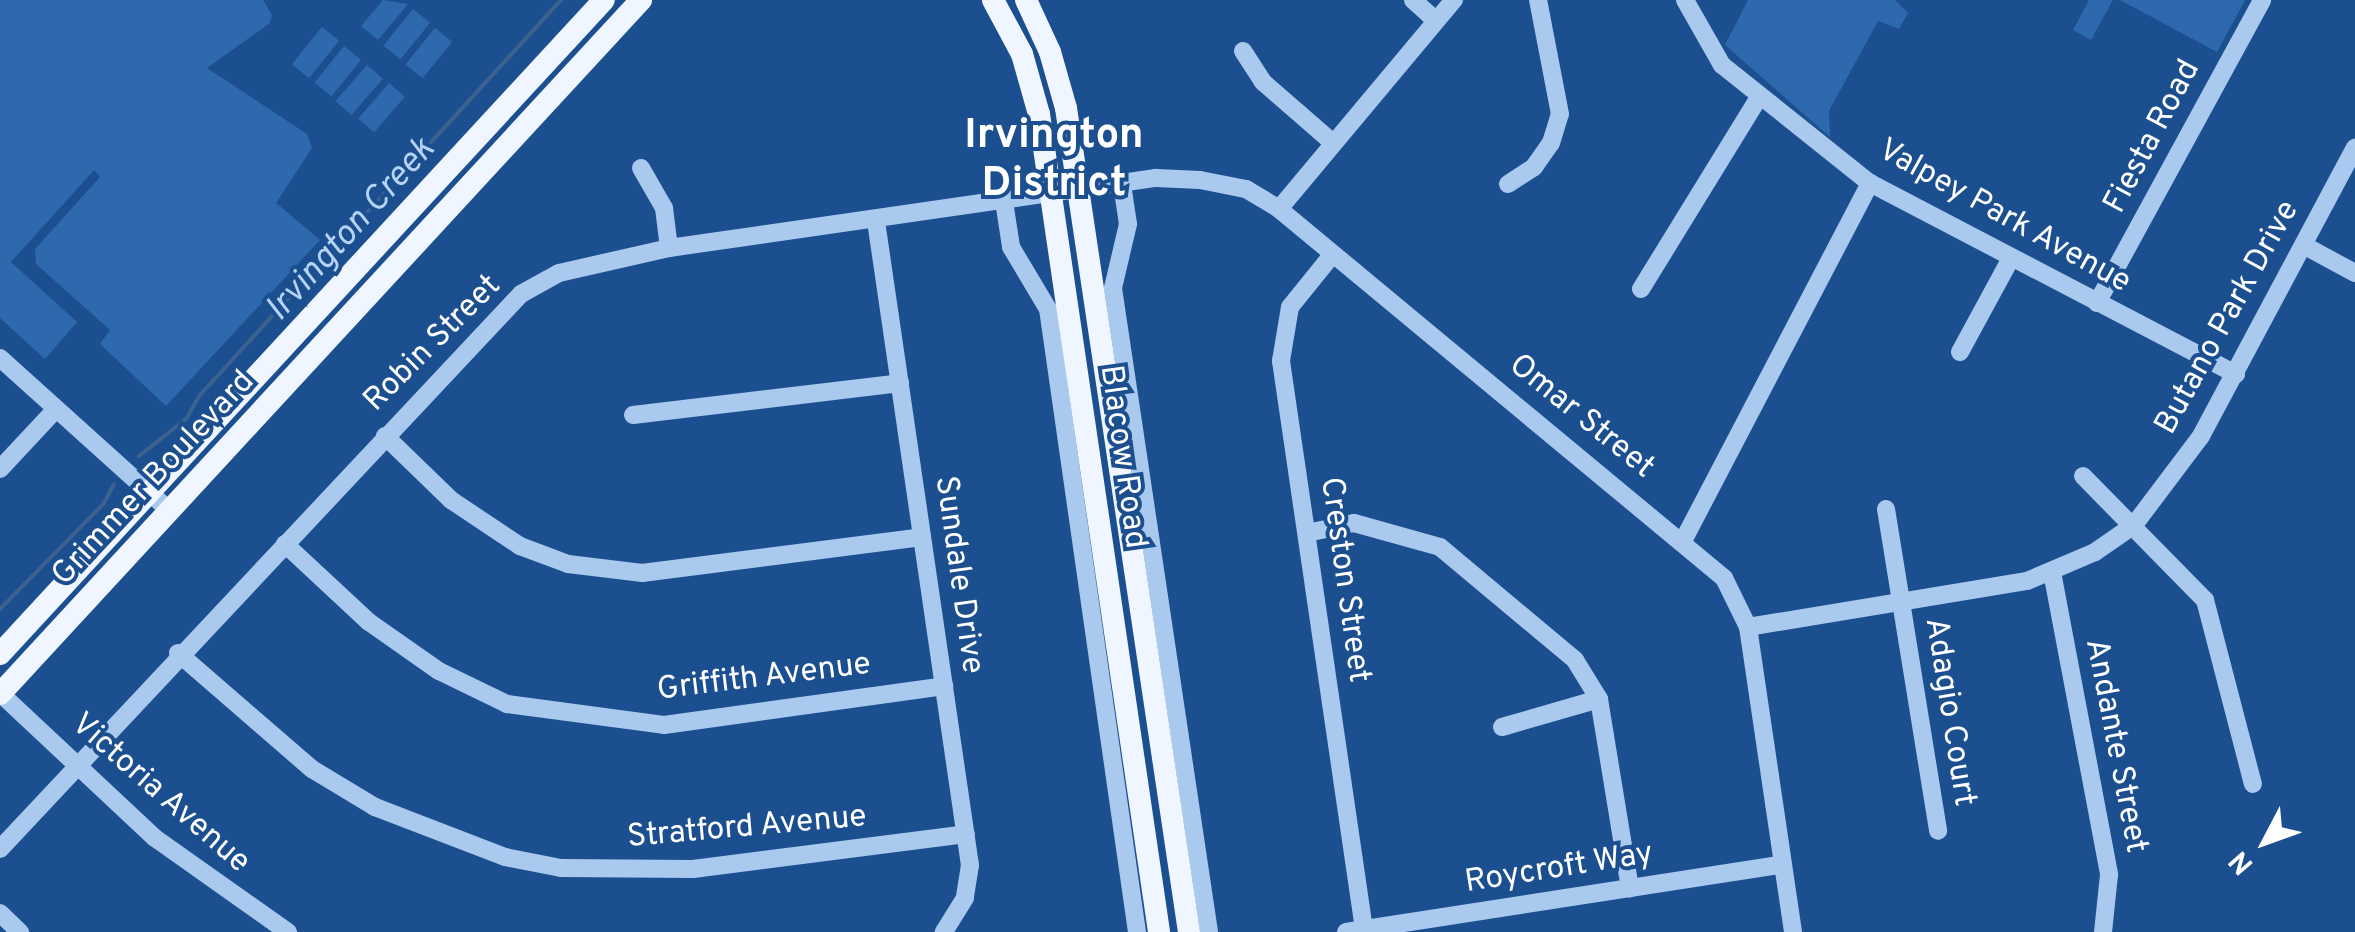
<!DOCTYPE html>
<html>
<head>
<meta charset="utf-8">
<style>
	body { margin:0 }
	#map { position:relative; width:2355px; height:932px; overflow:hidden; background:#1b4f8f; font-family:Overpass,sans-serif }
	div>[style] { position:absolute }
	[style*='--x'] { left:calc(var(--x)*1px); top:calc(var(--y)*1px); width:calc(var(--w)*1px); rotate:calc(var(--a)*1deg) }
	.green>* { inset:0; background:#2e69ad; transform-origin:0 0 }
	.stream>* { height:4px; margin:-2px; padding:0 2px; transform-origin:2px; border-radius:2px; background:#3c6290 }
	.minor>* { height:18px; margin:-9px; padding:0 9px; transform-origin:9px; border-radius:9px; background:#a9c9ee }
	.major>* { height:22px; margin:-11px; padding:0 11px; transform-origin:11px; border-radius:11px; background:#f0f6ff }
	span { translate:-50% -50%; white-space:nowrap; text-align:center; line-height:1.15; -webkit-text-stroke:8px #1b4f8f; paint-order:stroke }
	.street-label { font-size:32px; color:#fff }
	.water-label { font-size:35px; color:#b5d3f5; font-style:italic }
	.district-label { font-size:42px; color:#fff; font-weight:700 }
	.north { position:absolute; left:2215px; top:792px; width:100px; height:100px; -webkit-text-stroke:8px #1b4f8f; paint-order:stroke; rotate:229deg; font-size:28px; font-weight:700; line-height:40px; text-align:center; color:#fff }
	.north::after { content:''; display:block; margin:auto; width:35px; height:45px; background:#fff; clip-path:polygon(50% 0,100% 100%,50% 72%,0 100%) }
</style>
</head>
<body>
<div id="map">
	<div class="green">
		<div style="clip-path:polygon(0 0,263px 0,272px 15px,270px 23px,207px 68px,307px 134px,312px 148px,276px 203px,320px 240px,166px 406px,100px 344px,110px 330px,36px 264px,35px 249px,100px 177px,94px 170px,11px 262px,77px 322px,45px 359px,0 318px)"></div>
		<div style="clip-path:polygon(383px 0,408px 4px,378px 40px,361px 26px)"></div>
		<div style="clip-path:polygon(1748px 0,1895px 0,1908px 13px,1899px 29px,1878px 21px,1829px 111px,1830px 137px,1725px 45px)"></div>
		<div style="clip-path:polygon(2089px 0,2113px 0,2091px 40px,2073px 30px)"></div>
		<div style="clip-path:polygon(2120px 0,2245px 0,2217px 52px)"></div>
		<div style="left:413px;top:9px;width:22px;height:47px;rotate:39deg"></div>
		<div style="left:322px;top:27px;width:22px;height:48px;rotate:39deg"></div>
		<div style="left:435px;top:28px;width:22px;height:47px;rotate:39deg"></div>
		<div style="left:344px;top:46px;width:22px;height:47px;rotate:39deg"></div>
		<div style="left:367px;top:65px;width:21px;height:48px;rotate:41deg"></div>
		<div style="left:389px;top:83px;width:21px;height:47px;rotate:41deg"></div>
	</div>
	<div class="stream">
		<div style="--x:139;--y:456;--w:60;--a:-38.2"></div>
		<div style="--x:186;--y:419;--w:28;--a:-60"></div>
		<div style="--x:200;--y:395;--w:535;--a:-47.58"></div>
		<div style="--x:0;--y:609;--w:148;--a:-45.5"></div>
		<div style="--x:104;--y:503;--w:21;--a:-62"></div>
	</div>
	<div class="minor">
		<div style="--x:1413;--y:0;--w:28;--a:42"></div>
		<div style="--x:1685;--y:0;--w:75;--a:60.4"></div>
		<div style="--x:1722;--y:65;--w:189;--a:38.6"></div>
		<div style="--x:1870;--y:183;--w:413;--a:27.6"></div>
		<div style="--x:1243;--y:51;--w:37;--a:57"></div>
		<div style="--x:1263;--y:82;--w:91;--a:41"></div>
		<div style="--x:641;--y:168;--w:46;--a:60.1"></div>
		<div style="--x:664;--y:208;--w:40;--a:82.9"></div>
		<div style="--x:1122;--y:184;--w:40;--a:81.5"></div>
		<div style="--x:1128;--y:224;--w:66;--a:103.2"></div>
		<div style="--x:1113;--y:288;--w:651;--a:81.52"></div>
		<div style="--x:1508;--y:184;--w:31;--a:-33"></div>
		<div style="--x:1534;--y:167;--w:29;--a:-55"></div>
		<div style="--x:1551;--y:143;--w:30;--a:-73"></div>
		<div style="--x:1560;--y:114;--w:116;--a:-100.9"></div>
		<div style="--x:1004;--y:201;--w:47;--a:81.3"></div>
		<div style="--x:1011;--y:247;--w:72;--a:59.2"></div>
		<div style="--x:1048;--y:309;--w:629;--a:81.87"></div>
		<div style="--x:1279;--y:209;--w:273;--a:-50.1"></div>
		<div style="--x:876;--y:221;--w:651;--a:81.7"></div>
		<div style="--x:970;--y:865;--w:33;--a:99"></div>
		<div style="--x:965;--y:898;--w:40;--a:122"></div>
		<div style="--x:2305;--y:246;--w:57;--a:28.4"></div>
		<div style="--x:1332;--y:255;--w:67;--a:128.9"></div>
		<div style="--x:1290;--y:307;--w:55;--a:99.5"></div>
		<div style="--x:1281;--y:361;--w:574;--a:81.69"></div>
		<div style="--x:1641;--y:289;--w:225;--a:-58.4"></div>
		<div style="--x:2097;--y:303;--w:345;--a:-61.4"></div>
		<div style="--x:1960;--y:352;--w:107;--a:-61.5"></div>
		<div style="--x:0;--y:358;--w:227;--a:42"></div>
		<div style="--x:633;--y:415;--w:269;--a:-6.8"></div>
		<div style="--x:385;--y:436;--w:92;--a:44.1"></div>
		<div style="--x:451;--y:500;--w:83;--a:33.7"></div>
		<div style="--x:520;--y:546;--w:51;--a:20.6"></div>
		<div style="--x:568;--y:564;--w:75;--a:6.9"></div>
		<div style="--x:642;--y:573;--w:282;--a:-7.3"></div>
		<div style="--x:0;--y:469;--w:82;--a:-47"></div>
		<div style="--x:2083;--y:476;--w:174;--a:45.5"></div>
		<div style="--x:2205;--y:600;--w:190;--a:75.4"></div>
		<div style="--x:1886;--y:509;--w:326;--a:80.8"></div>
		<div style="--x:1307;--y:533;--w:48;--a:-12"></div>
		<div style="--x:1354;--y:523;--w:89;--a:15.6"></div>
		<div style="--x:1440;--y:547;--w:176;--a:39.9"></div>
		<div style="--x:1575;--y:660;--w:46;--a:58.4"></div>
		<div style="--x:1599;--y:699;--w:192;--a:80.7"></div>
		<div style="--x:1684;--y:539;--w:402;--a:-62.4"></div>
		<div style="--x:285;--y:544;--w:115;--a:42.9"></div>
		<div style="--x:369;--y:622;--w:85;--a:35"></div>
		<div style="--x:439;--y:671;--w:76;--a:25.9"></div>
		<div style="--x:507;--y:704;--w:158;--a:7.6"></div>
		<div style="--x:664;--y:725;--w:283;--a:-7.9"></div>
		<div style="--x:2052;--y:572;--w:308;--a:79.3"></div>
		<div style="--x:2109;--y:875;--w:57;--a:96"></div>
		<div style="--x:1748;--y:627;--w:283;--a:-9.4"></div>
		<div style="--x:2027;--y:581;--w:74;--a:-23.1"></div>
		<div style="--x:2095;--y:552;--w:47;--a:-34.7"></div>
		<div style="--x:2134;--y:525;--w:111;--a:-53"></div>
		<div style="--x:2201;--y:436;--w:327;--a:-61.9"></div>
		<div style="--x:178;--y:653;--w:177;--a:40.9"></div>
		<div style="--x:312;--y:769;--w:74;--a:31.1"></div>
		<div style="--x:375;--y:807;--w:139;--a:21"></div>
		<div style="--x:505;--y:857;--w:57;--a:11.1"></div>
		<div style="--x:561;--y:868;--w:132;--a:0.4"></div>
		<div style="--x:693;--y:869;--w:275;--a:-7.3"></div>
		<div style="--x:0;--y:693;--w:212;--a:43.1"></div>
		<div style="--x:155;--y:838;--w:163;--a:35.3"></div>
		<div style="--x:1502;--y:727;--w:101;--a:-16.1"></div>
		<div style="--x:0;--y:849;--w:761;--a:-46.81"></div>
		<div style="--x:521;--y:294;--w:43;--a:-28.9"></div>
		<div style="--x:559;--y:273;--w:113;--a:-12.8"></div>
		<div style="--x:669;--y:248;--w:492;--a:-8.2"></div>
		<div style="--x:1156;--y:178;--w:44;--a:2.6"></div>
		<div style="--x:1200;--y:180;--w:47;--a:11.1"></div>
		<div style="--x:1246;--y:189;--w:39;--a:31"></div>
		<div style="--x:1279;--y:209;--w:578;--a:39.67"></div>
		<div style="--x:1724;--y:578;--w:55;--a:63.9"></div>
		<div style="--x:1748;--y:627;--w:308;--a:81.6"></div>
		<div style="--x:0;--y:913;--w:28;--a:44"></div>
		<div style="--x:1346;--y:932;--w:440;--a:-8.8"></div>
	</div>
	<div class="major">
		<div style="--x:993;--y:0;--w:61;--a:61.8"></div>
		<div style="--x:1022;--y:54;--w:62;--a:74.2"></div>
		<div style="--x:1039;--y:114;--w:827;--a:81.65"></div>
		<div style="--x:1026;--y:0;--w:57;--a:65.2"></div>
		<div style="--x:1050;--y:52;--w:58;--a:74.1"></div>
		<div style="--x:1066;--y:108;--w:833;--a:81.51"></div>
		<div style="--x:0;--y:654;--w:890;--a:-47.28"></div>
		<div style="--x:0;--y:694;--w:945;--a:-47.27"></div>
	</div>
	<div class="street-label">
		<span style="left:2153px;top:137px;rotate:-62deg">Fiesta Road</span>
		<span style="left:2004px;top:217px;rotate:29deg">Valpey Park Avenue</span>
		<span style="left:2228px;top:318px;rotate:-61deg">Butano Park Drive</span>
		<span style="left:433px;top:344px;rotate:-45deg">Robin Street</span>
		<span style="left:1581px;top:417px;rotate:39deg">Omar Street</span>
		<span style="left:1122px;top:457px;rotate:82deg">Blacow Road</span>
		<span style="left:154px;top:479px;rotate:-47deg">Grimmer Boulevard</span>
		<span style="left:958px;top:575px;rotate:82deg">Sundale Drive</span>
		<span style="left:1344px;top:580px;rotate:82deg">Creston Street</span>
		<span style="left:764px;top:678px;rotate:-7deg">Griffith Avenue</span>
		<span style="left:1949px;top:712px;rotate:81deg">Adagio Court</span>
		<span style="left:2115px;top:746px;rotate:79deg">Andante Street</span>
		<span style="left:160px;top:794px;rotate:41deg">Victoria Avenue</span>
		<span style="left:747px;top:828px;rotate:-5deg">Stratford Avenue</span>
		<span style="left:1559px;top:869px;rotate:-9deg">Roycroft Way</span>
	</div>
	<div class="water-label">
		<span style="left:351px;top:230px;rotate:-48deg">Irvington Creek</span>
	</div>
	<div class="district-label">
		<span style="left:1054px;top:161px">Irvington<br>District</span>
	</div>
	<div class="north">N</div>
</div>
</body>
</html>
